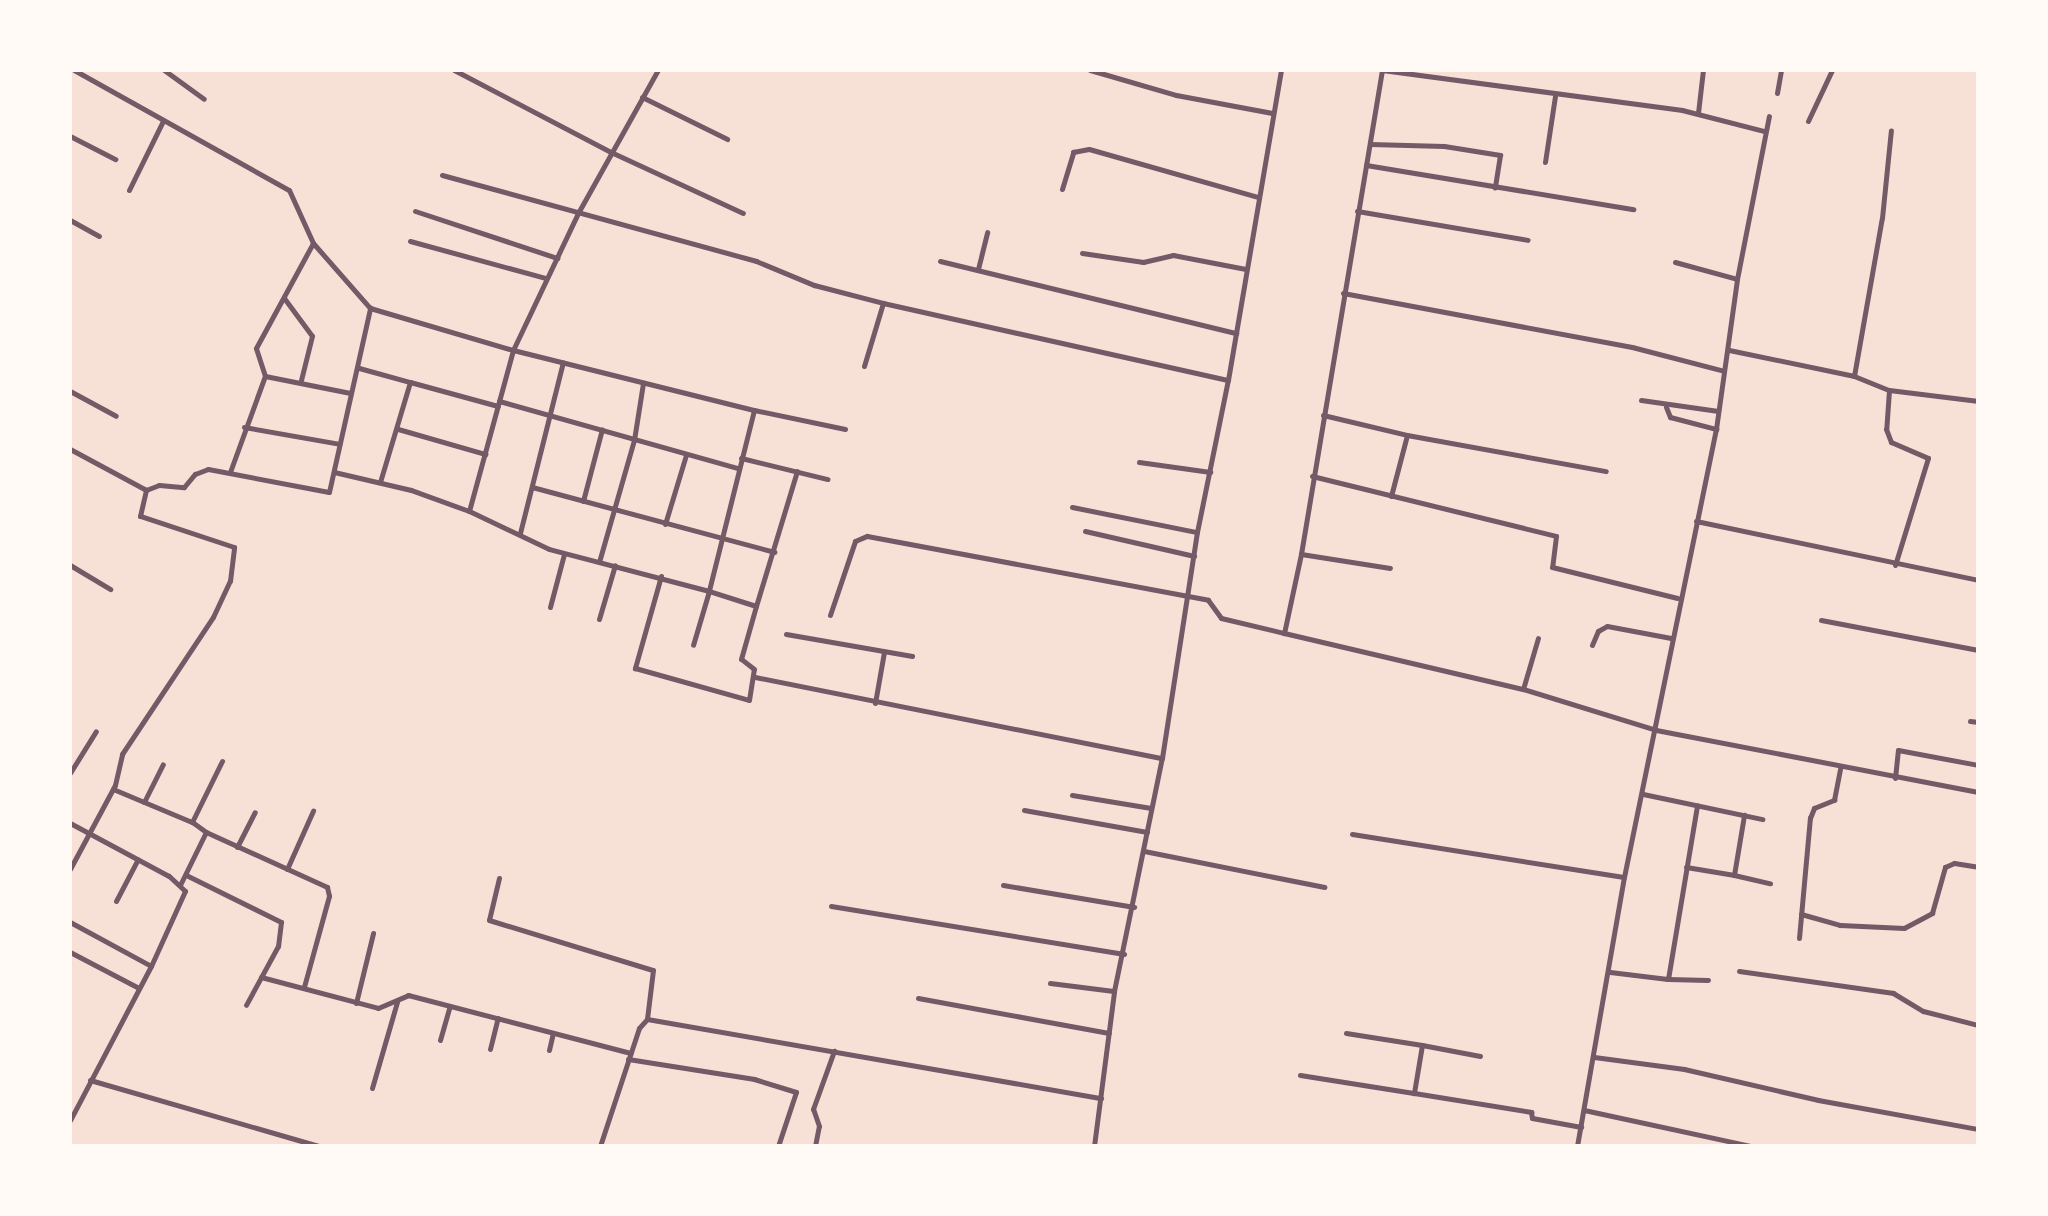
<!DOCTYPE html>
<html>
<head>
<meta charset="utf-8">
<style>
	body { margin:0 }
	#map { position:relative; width:2048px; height:1216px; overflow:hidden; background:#f7e1d7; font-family:Georgia,serif }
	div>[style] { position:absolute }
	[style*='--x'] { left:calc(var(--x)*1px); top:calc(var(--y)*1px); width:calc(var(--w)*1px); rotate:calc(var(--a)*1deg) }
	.minor>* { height:5px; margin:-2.5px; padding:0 2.5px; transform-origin:2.5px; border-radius:2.5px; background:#755966 }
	span { translate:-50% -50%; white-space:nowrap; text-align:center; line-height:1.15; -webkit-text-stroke:8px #fffaf5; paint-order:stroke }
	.frame { position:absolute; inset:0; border:72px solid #fffaf5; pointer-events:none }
</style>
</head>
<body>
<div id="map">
	<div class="minor">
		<div style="--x:74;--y:70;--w:246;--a:29.2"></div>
		<div style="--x:289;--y:190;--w:58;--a:65.6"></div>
		<div style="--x:313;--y:243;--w:86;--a:48.8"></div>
		<div style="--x:370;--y:308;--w:149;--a:16.4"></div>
		<div style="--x:513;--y:350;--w:248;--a:14"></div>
		<div style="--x:754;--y:410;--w:187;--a:104"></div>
		<div style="--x:709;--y:591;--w:165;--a:-165.3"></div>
		<div style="--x:549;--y:549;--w:89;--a:-154.6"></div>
		<div style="--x:469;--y:511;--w:62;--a:-160.1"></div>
		<div style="--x:411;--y:490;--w:79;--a:-166.8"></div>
		<div style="--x:164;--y:70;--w:49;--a:35.9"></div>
		<div style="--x:454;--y:70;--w:179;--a:27.6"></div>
		<div style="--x:613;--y:153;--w:143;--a:24.8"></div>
		<div style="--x:1090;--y:70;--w:90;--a:16.2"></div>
		<div style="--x:1176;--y:95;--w:98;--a:10.6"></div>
		<div style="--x:1382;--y:70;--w:491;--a:99.5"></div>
		<div style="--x:1301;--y:554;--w:81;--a:102.1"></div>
		<div style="--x:1284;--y:633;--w:245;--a:13.2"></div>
		<div style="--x:1523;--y:689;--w:139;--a:17.1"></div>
		<div style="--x:1656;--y:730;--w:328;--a:10.9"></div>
		<div style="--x:1382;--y:70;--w:303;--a:7.6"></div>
		<div style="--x:1682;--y:110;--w:85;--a:14.4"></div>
		<div style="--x:1777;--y:93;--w:23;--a:-80"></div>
		<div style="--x:642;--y:97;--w:95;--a:26.3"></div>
		<div style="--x:1698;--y:113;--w:43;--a:-83.4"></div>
		<div style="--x:1808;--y:121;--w:56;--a:-64.8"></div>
		<div style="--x:70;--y:136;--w:51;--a:27.1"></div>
		<div style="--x:1370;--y:144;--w:74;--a:1.5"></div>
		<div style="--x:1444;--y:146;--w:57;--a:9.1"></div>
		<div style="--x:1500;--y:155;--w:33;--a:99"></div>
		<div style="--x:1545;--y:162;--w:67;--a:-81.4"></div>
		<div style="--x:1366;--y:165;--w:271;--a:9.4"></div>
		<div style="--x:442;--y:175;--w:326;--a:15.3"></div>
		<div style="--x:756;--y:261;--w:63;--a:22.5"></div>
		<div style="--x:814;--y:285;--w:71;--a:14.6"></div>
		<div style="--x:883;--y:303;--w:353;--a:12.6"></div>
		<div style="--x:1062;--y:189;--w:39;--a:-73"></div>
		<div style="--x:1073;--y:152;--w:16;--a:-11"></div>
		<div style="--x:1089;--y:149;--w:176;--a:15.9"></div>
		<div style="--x:129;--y:190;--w:77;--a:-63.8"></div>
		<div style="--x:415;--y:211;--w:150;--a:18.3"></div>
		<div style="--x:1357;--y:211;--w:173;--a:9.6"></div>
		<div style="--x:70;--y:220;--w:33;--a:29"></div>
		<div style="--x:410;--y:241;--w:140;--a:15.3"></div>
		<div style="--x:1082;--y:253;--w:62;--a:8.4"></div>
		<div style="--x:1143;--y:262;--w:31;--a:-13"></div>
		<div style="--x:1173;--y:255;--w:74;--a:10.9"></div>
		<div style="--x:940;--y:261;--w:305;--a:13.7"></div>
		<div style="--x:1675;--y:262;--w:64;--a:15.3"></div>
		<div style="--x:978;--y:269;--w:38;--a:-76"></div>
		<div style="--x:1343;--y:293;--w:294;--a:10.6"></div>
		<div style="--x:1632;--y:347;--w:95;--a:14.6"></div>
		<div style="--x:284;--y:298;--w:47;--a:53.6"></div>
		<div style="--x:312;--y:336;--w:45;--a:104"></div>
		<div style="--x:1729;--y:350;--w:128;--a:11.7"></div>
		<div style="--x:1854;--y:376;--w:38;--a:22"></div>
		<div style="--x:1889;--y:390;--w:90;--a:7"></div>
		<div style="--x:864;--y:366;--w:66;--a:-73.2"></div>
		<div style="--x:359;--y:368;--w:53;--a:15.4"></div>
		<div style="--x:410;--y:382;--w:104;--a:106.7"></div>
		<div style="--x:265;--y:376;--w:87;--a:11.3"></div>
		<div style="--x:1854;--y:376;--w:160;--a:-80"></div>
		<div style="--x:1882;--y:218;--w:88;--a:-84.2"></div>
		<div style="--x:410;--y:382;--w:91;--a:15.3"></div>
		<div style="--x:1889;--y:390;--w:39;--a:94"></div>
		<div style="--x:1886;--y:429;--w:14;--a:69"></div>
		<div style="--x:1891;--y:442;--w:40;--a:23.4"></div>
		<div style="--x:1928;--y:458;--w:112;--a:107.1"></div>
		<div style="--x:70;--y:391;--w:52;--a:28.5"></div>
		<div style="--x:1641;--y:400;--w:78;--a:8.1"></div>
		<div style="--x:499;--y:401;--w:248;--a:15.7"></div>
		<div style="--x:1666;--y:407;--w:11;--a:68"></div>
		<div style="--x:1670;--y:417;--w:48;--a:14.6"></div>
		<div style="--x:754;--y:410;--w:93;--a:11.8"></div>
		<div style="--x:1323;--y:415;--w:86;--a:13.4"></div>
		<div style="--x:244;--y:427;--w:97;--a:10"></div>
		<div style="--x:398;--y:429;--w:91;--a:16"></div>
		<div style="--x:70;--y:449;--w:86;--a:28.3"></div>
		<div style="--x:741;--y:458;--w:89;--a:13.7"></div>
		<div style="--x:1139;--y:462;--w:72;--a:8"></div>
		<div style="--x:230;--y:472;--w:102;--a:-70"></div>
		<div style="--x:265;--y:376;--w:29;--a:-108"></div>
		<div style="--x:256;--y:348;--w:119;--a:-61.5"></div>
		<div style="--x:1312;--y:476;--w:251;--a:13.8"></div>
		<div style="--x:1556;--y:536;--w:31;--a:97"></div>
		<div style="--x:1552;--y:567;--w:129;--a:13.9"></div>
		<div style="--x:532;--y:487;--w:251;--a:15"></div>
		<div style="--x:1391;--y:496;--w:63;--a:-75.3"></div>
		<div style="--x:1407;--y:435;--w:202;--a:10.3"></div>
		<div style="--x:583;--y:501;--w:74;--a:-75.2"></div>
		<div style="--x:1072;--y:507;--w:126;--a:11.4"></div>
		<div style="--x:469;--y:511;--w:167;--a:-74.7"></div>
		<div style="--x:513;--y:350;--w:152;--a:-64.6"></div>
		<div style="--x:578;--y:213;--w:164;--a:-60.8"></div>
		<div style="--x:1696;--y:521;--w:288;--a:11.8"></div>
		<div style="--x:665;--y:524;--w:72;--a:-73.1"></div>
		<div style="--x:1085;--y:531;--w:112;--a:12.9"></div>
		<div style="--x:520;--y:533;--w:176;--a:-75.9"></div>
		<div style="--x:1301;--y:554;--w:90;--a:8.9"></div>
		<div style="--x:599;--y:562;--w:127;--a:-74"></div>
		<div style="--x:634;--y:440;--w:58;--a:-81"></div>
		<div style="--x:70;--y:565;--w:47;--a:31"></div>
		<div style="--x:661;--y:576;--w:96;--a:105.8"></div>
		<div style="--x:635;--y:668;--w:118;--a:15.7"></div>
		<div style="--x:749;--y:700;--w:31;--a:-81"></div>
		<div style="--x:754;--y:669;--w:16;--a:-142"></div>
		<div style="--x:741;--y:659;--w:55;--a:-74.2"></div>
		<div style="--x:756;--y:606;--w:49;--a:-162.3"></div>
		<div style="--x:709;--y:591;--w:56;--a:106.5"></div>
		<div style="--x:756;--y:606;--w:141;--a:-73.1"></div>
		<div style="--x:550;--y:607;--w:55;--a:-75.2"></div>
		<div style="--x:830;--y:615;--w:78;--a:-71.3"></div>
		<div style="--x:855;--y:541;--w:13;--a:-23"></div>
		<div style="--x:867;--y:536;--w:347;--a:10.6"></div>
		<div style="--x:1208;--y:600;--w:22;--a:54"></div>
		<div style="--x:1221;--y:618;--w:65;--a:13.4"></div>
		<div style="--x:599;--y:619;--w:56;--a:-73.5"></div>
		<div style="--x:1821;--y:620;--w:160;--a:10.8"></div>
		<div style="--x:786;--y:634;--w:128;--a:9.9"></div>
		<div style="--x:1592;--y:645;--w:15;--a:-67"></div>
		<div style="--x:1598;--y:631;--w:10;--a:-29"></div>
		<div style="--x:1607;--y:626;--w:65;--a:10.6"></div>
		<div style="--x:755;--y:677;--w:415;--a:11.3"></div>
		<div style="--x:1523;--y:689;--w:53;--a:-73.6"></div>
		<div style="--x:875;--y:703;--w:52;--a:-80"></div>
		<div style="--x:1970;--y:721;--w:8;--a:7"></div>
		<div style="--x:70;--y:773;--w:49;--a:-58.2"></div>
		<div style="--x:1895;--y:778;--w:28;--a:-84"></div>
		<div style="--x:1898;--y:750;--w:81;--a:10.6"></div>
		<div style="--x:113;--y:789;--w:86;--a:22.7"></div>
		<div style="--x:1643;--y:794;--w:122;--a:11.9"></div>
		<div style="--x:1072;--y:795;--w:80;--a:9.3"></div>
		<div style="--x:144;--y:802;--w:42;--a:-63.4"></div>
		<div style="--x:1024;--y:810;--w:125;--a:10.1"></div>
		<div style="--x:70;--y:823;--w:112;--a:28.2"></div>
		<div style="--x:169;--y:876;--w:22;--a:43"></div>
		<div style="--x:185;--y:891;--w:82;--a:114.4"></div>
		<div style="--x:151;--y:966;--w:174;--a:117.7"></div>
		<div style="--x:206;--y:832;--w:133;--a:24.4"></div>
		<div style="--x:327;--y:887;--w:9;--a:77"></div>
		<div style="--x:329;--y:896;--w:94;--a:105.4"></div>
		<div style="--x:1352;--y:834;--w:275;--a:9"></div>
		<div style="--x:237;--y:847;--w:39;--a:-63"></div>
		<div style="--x:1144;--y:851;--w:184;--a:11.3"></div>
		<div style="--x:1686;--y:867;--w:49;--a:9.5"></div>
		<div style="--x:1734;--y:875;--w:61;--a:-80.5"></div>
		<div style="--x:70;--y:869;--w:95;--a:-61.8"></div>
		<div style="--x:115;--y:785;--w:32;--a:-77"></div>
		<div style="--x:122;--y:754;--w:164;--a:-56.4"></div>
		<div style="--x:213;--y:617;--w:40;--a:-65"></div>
		<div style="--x:230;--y:581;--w:34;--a:-83"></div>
		<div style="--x:234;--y:547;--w:99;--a:-161.7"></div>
		<div style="--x:140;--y:516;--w:27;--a:-77"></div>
		<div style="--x:146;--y:490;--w:14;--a:-21"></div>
		<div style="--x:159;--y:485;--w:25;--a:5"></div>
		<div style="--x:184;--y:487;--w:17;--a:-50"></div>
		<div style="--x:195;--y:474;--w:14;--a:-21"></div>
		<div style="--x:208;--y:469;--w:123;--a:10.8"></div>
		<div style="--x:329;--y:492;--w:189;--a:-77.4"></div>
		<div style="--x:287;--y:869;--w:64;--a:-65.9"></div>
		<div style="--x:186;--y:875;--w:106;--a:26.3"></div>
		<div style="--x:281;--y:922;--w:24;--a:97"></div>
		<div style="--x:278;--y:946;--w:67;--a:118.5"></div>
		<div style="--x:1734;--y:875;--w:37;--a:13"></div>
		<div style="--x:499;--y:878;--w:43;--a:103.4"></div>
		<div style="--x:489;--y:920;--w:171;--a:17"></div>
		<div style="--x:653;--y:970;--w:49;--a:97"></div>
		<div style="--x:180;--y:885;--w:59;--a:-63.9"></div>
		<div style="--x:206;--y:832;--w:17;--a:-144"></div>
		<div style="--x:192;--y:822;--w:68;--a:-63.8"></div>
		<div style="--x:1003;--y:885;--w:133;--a:9.5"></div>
		<div style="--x:116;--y:901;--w:47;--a:-62.4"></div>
		<div style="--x:831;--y:906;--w:297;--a:9.3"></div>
		<div style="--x:1801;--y:914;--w:41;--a:15.8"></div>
		<div style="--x:1840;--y:925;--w:64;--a:2.7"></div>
		<div style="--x:1904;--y:928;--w:32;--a:-28"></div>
		<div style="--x:1932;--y:913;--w:48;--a:-74.2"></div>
		<div style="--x:1945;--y:867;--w:10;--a:-24"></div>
		<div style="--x:1954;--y:863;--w:24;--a:9"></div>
		<div style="--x:70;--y:922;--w:92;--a:28.5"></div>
		<div style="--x:1799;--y:938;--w:121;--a:-84.8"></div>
		<div style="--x:1810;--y:818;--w:11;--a:-68"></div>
		<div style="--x:1814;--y:808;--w:22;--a:-22"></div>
		<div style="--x:1834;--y:800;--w:33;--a:-79"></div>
		<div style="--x:70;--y:952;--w:76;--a:27.6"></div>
		<div style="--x:1739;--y:971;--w:156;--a:8.1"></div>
		<div style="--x:1893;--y:993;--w:35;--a:31"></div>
		<div style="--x:1923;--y:1011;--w:57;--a:14.3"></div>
		<div style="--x:1610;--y:972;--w:58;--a:6.9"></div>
		<div style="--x:1668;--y:979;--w:176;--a:-80.5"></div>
		<div style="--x:261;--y:977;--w:121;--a:14.8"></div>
		<div style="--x:378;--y:1008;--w:33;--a:-23"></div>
		<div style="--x:408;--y:995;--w:230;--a:14.6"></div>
		<div style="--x:1668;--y:979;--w:40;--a:1.4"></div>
		<div style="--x:1050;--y:983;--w:64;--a:7.1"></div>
		<div style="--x:918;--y:998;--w:194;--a:10.4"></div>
		<div style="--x:356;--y:1003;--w:72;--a:-76.3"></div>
		<div style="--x:1346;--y:1033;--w:77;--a:9"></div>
		<div style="--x:1422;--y:1045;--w:49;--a:99.5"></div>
		<div style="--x:1414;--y:1093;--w:119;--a:9.2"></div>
		<div style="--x:1531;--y:1112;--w:6;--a:81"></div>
		<div style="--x:1532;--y:1118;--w:50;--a:10.4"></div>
		<div style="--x:440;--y:1040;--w:35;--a:-74"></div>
		<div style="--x:1422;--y:1045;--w:59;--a:10.7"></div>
		<div style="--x:490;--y:1049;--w:32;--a:-76"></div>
		<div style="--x:549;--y:1050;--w:17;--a:-77"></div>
		<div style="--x:1594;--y:1057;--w:91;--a:7.6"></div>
		<div style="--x:1684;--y:1069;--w:138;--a:13"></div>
		<div style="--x:1818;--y:1100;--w:163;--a:10.3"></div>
		<div style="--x:628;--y:1059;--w:128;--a:9"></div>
		<div style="--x:754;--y:1079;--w:44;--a:17.2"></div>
		<div style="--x:796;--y:1092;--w:57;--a:108.4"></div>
		<div style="--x:1300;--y:1075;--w:115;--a:9"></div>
		<div style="--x:90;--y:1080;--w:237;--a:16.1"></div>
		<div style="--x:372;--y:1088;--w:90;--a:-73.8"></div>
		<div style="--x:1584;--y:1110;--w:170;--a:12.2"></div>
		<div style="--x:600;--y:1146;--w:124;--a:-71.7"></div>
		<div style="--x:639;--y:1028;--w:12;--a:-48"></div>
		<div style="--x:647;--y:1019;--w:461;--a:9.9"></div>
		<div style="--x:815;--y:1146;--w:20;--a:-79"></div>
		<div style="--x:819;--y:1126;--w:18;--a:-109"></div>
		<div style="--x:813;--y:1109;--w:62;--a:-70.1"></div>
		<div style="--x:1094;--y:1146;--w:156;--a:-82.6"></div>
		<div style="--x:1114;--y:991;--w:238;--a:-78.4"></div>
		<div style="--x:1162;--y:758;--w:229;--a:-81.2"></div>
		<div style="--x:1197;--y:532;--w:155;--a:-78.5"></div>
		<div style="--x:1228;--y:380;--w:314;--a:-80.3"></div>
		<div style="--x:1577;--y:1146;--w:273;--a:-80.1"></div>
		<div style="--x:1624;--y:877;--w:457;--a:-78.4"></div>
		<div style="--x:1716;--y:429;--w:151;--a:-82"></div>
		<div style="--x:1737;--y:279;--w:166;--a:-78.9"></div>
	</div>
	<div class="frame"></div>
</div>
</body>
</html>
